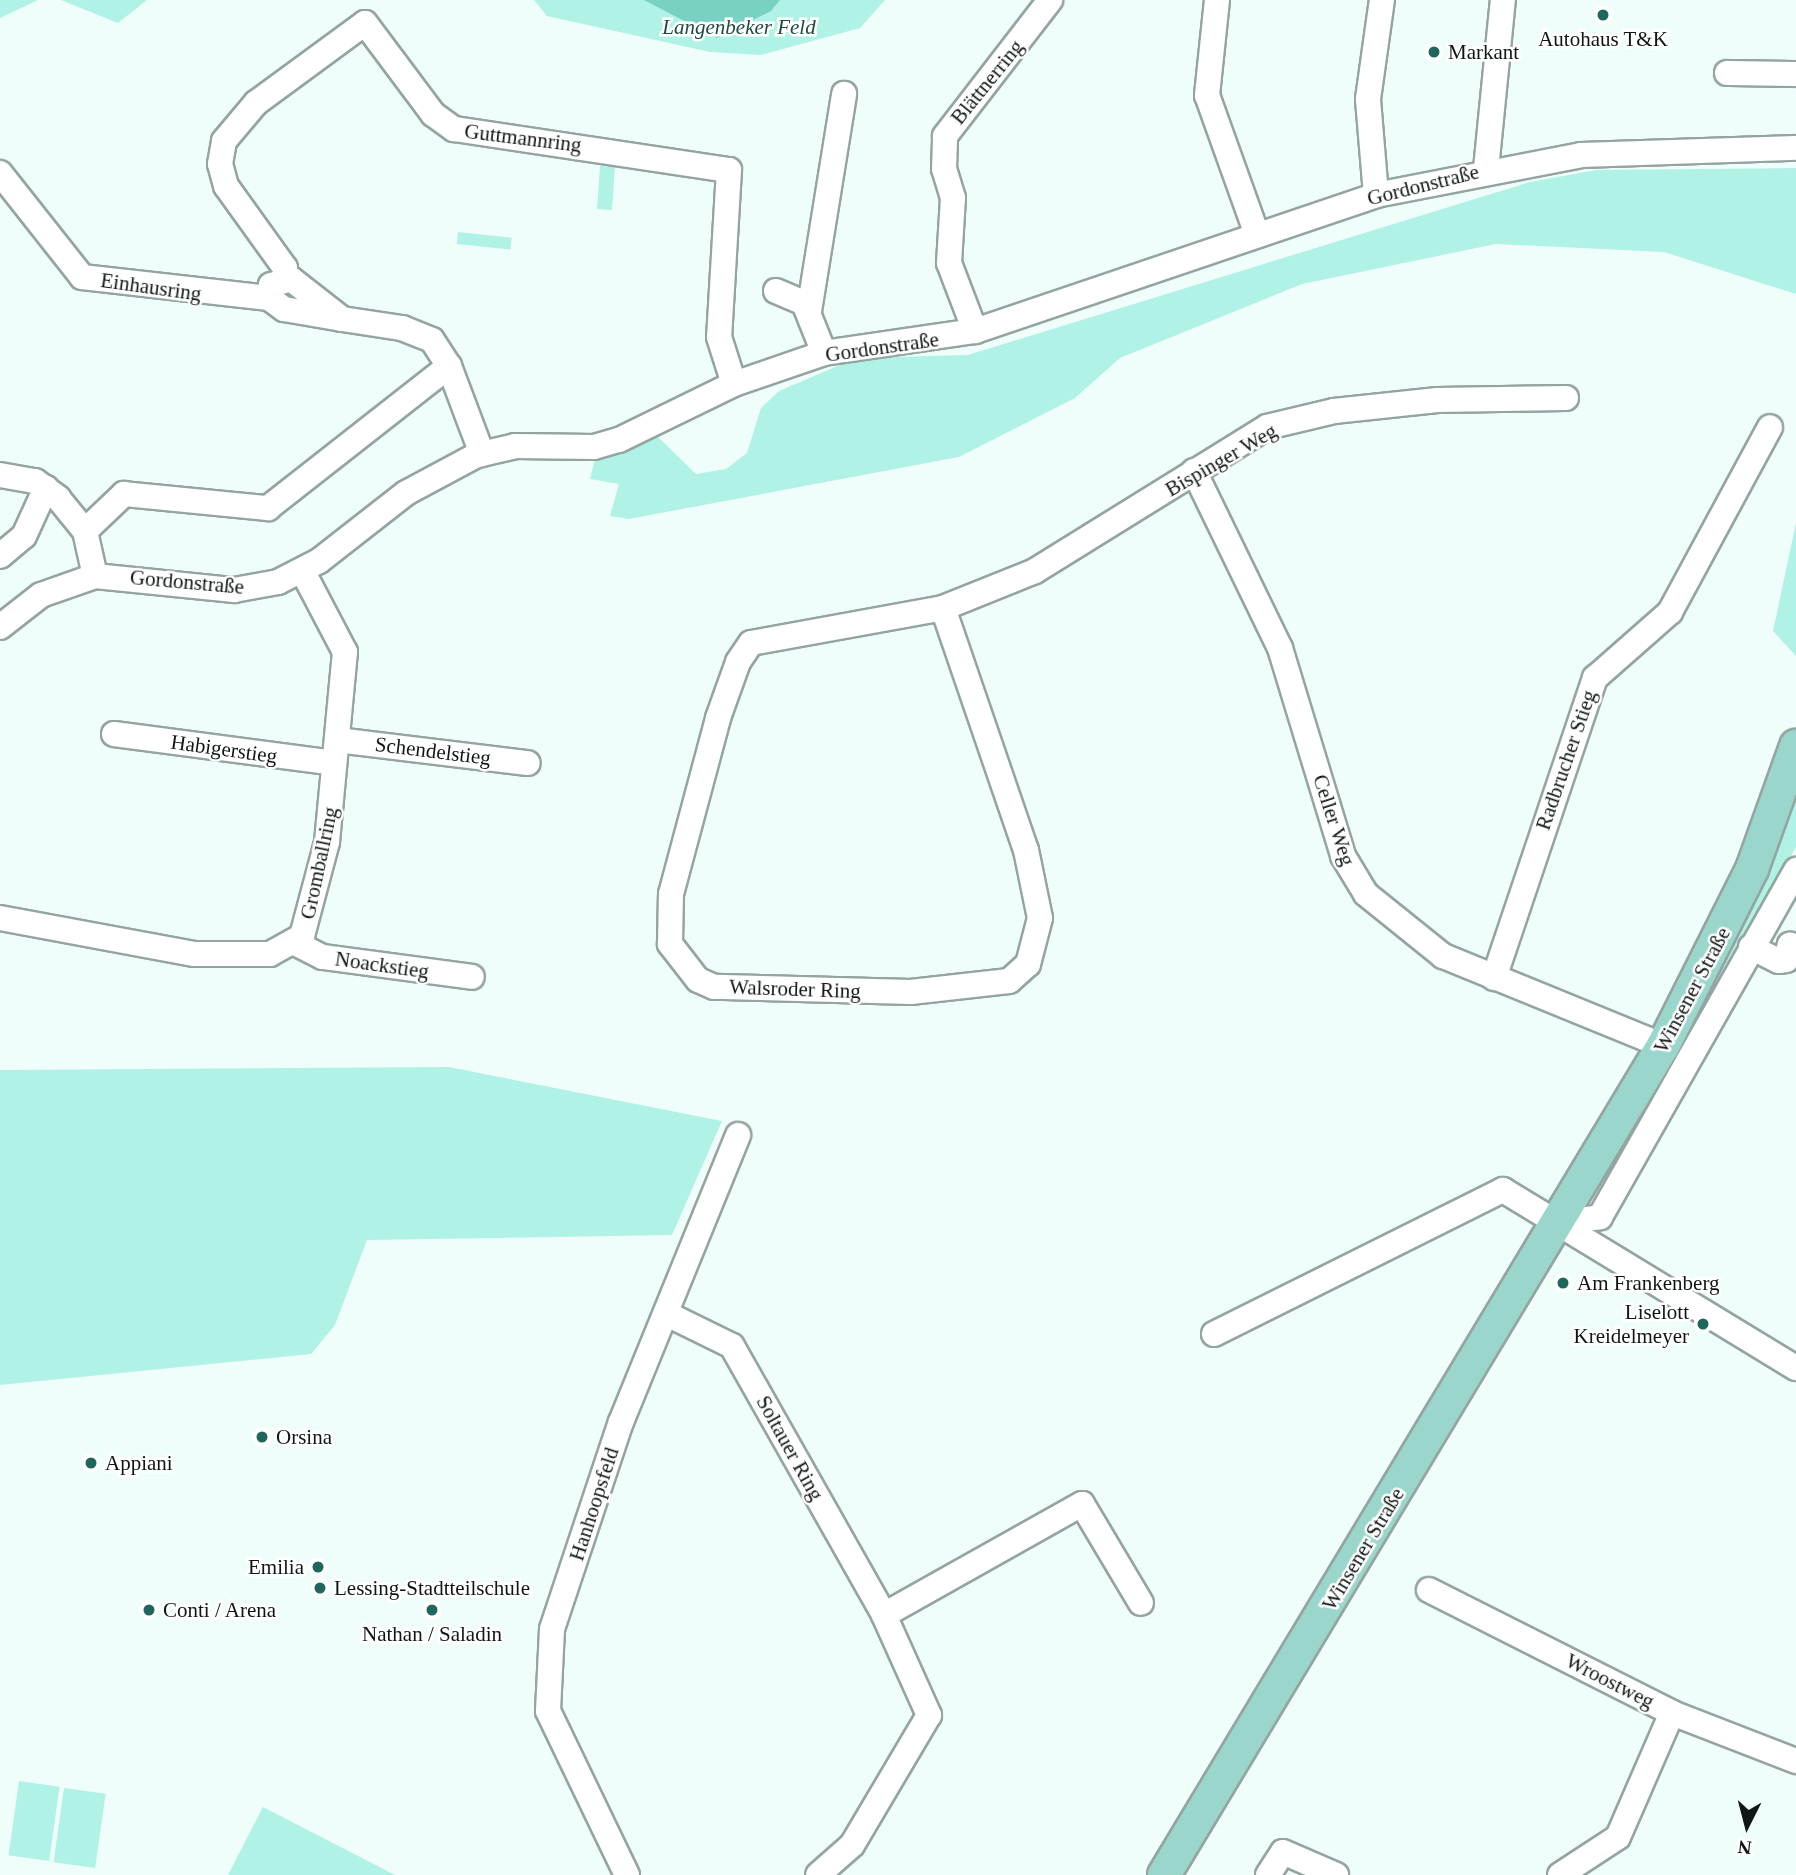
<!DOCTYPE html>
<html>
<head>
<meta charset="utf-8">
<style>
	body { margin:0 }
	#map { position:relative; width:1796px; height:1875px; overflow:hidden; background:#f0fefb; font-family:"Times New Roman",serif }
	div>[style] { position:absolute }
	[style*='--x'] { left:calc(var(--x)*1px); top:calc(var(--y)*1px); width:calc(var(--w)*1px); rotate:calc(var(--a)*1deg) }
	.green>* { inset:0; background:#b0f2e5; transform-origin:0 0 }
	.forest>* { inset:0; background:#78d1c1 }
	.roads { filter:drop-shadow(2px 0 #94a5a1) drop-shadow(-2px 0 #94a5a1) drop-shadow(0 2px #94a5a1) drop-shadow(0 -2px #94a5a1) }
	.minor>* { height:24px; margin:-12px; padding:0 12px; transform-origin:12px; border-radius:12px; background:#fff }
	.major>* { height:32px; margin:-16px; padding:0 16px; transform-origin:16px; border-radius:16px; background:#9ad6cc }
	.dots>* { width:19px; height:19px; translate:-50% -50%; box-sizing:border-box; border:4px solid #fff; border-radius:50% }
	span { translate:-50% -50%; white-space:nowrap; text-align:center; line-height:1.15; -webkit-text-stroke:5px #fff; paint-order:stroke }
	.park-label { font-size:21px; color:#1f4941; font-style:italic }
	.poi-label { font-size:21px; color:#101615 }
	.left { translate:0 -50%; text-align:left }
	.right { translate:-100% -50%; text-align:right }
	.street-label { font-size:21px; color:#101615 }
	.north { position:absolute; left:1712px; top:1791px; width:70px; height:70px; -webkit-text-stroke:5px #fff; paint-order:stroke; rotate:186deg; font-size:19px; font-weight:700; line-height:28px; text-align:center; color:#101615 }
	.north::after { content:''; display:block; margin:auto; width:24px; height:32px; background:#101615; clip-path:polygon(50% 0,100% 100%,50% 72%,0 100%) }
</style>
</head>
<body>
<div id="map">
	<div class="green">
		<div style="clip-path:polygon(0 0,38px 0,0 18px)"></div>
		<div style="clip-path:polygon(61px 0,147px 0,118px 23px)"></div>
		<div style="clip-path:polygon(534px 0,885px 0,860px 28px,761px 55px,710px 52px,547px 16px)"></div>
		<div style="left:600px;top:166px;width:15px;height:43px;rotate:4deg"></div>
		<div style="clip-path:polygon(1796px 168px,1796px 294px,1664px 252px,1496px 244px,1302px 284px,1120px 358px,1075px 398px,959px 457px,629px 519px,610px 516px,619px 484px,590px 479px,596px 454px,655px 434px,696px 474px,726px 469px,747px 453px,761px 408px,779px 391px,856px 358px,968px 355px,1530px 182px,1596px 170px)"></div>
		<div style="left:458px;top:232px;width:54px;height:12px;rotate:6deg"></div>
		<div style="clip-path:polygon(1796px 523px,1796px 656px,1773px 631px)"></div>
		<div style="clip-path:polygon(1796px 790px,1796px 847px,1684px 1046px,1739px 926px)"></div>
		<div style="clip-path:polygon(449px 1067px,722px 1121px,672px 1235px,367px 1240px,335px 1325px,311px 1354px,0 1385px,0 1070px)"></div>
		<div style="left:19px;top:1781px;width:41px;height:75px;rotate:8deg"></div>
		<div style="left:64px;top:1788px;width:42px;height:75px;rotate:8deg"></div>
		<div style="clip-path:polygon(263px 1807px,395px 1875px,228px 1875px)"></div>
	</div>
	<div class="forest">
		<div style="clip-path:polygon(644px 0,780px 0,771px 11px,717px 38px)"></div>
	</div>
	<div class="roads">
		<div class="minor">
			<div style="--x:1217;--y:0;--w:96;--a:96"></div>
			<div style="--x:1207;--y:95;--w:149;--a:70.3"></div>
			<div style="--x:1727;--y:73;--w:69;--a:0.8"></div>
			<div style="--x:1486;--y:169;--w:170;--a:-84.3"></div>
			<div style="--x:0;--y:173;--w:132;--a:51.7"></div>
			<div style="--x:82;--y:277;--w:188;--a:6.4"></div>
			<div style="--x:1376;--y:195;--w:96;--a:-94.8"></div>
			<div style="--x:1368;--y:99;--w:100;--a:-82"></div>
			<div style="--x:285;--y:278;--w:10;--a:-90"></div>
			<div style="--x:285;--y:268;--w:101;--a:-125.7"></div>
			<div style="--x:226;--y:186;--w:23;--a:-105"></div>
			<div style="--x:220;--y:164;--w:23;--a:-80"></div>
			<div style="--x:224;--y:141;--w:50;--a:-49.9"></div>
			<div style="--x:256;--y:103;--w:135;--a:-36.3"></div>
			<div style="--x:365;--y:23;--w:114;--a:53.2"></div>
			<div style="--x:433;--y:114;--w:26;--a:36"></div>
			<div style="--x:454;--y:129;--w:278;--a:8.5"></div>
			<div style="--x:729;--y:170;--w:167;--a:93.4"></div>
			<div style="--x:719;--y:337;--w:49;--a:72.3"></div>
			<div style="--x:776;--y:291;--w:30;--a:23"></div>
			<div style="--x:804;--y:303;--w:54;--a:68.2"></div>
			<div style="--x:809;--y:311;--w:220;--a:-80.8"></div>
			<div style="--x:342;--y:319;--w:65;--a:-141.9"></div>
			<div style="--x:291;--y:279;--w:21;--a:163"></div>
			<div style="--x:271;--y:285;--w:13;--a:99"></div>
			<div style="--x:269;--y:298;--w:19;--a:36"></div>
			<div style="--x:284;--y:309;--w:59;--a:9.8"></div>
			<div style="--x:342;--y:319;--w:61;--a:8.5"></div>
			<div style="--x:402;--y:328;--w:32;--a:22"></div>
			<div style="--x:432;--y:340;--w:31;--a:57"></div>
			<div style="--x:449;--y:366;--w:94;--a:69.4"></div>
			<div style="--x:975;--y:331;--w:73;--a:-110.9"></div>
			<div style="--x:949;--y:263;--w:65;--a:-86.5"></div>
			<div style="--x:953;--y:198;--w:30;--a:-107"></div>
			<div style="--x:944;--y:169;--w:33;--a:-88"></div>
			<div style="--x:945;--y:136;--w:172;--a:-52.3"></div>
			<div style="--x:1194;--y:471;--w:197;--a:64.1"></div>
			<div style="--x:1280;--y:648;--w:217;--a:73.1"></div>
			<div style="--x:1343;--y:856;--w:44;--a:58.8"></div>
			<div style="--x:1366;--y:894;--w:99;--a:38.8"></div>
			<div style="--x:1443;--y:956;--w:238;--a:22.2"></div>
			<div style="--x:0;--y:475;--w:36;--a:10"></div>
			<div style="--x:35;--y:481;--w:29;--a:36"></div>
			<div style="--x:58;--y:498;--w:43;--a:50.7"></div>
			<div style="--x:85;--y:531;--w:46;--a:77.5"></div>
			<div style="--x:85;--y:531;--w:54;--a:-43.5"></div>
			<div style="--x:124;--y:494;--w:145;--a:5.6"></div>
			<div style="--x:268;--y:508;--w:230;--a:-38.1"></div>
			<div style="--x:0;--y:556;--w:31;--a:-40"></div>
			<div style="--x:24;--y:536;--w:53;--a:-65.4"></div>
			<div style="--x:943;--y:608;--w:256;--a:71.1"></div>
			<div style="--x:1026;--y:850;--w:69;--a:78.4"></div>
			<div style="--x:1040;--y:918;--w:48;--a:104.6"></div>
			<div style="--x:1028;--y:964;--w:25;--a:138"></div>
			<div style="--x:1009;--y:981;--w:99;--a:173.6"></div>
			<div style="--x:911;--y:992;--w:197;--a:-178.5"></div>
			<div style="--x:714;--y:987;--w:17;--a:-156"></div>
			<div style="--x:698;--y:980;--w:46;--a:-127.9"></div>
			<div style="--x:670;--y:944;--w:50;--a:-88.9"></div>
			<div style="--x:671;--y:894;--w:182;--a:-75"></div>
			<div style="--x:718;--y:718;--w:59;--a:-70.3"></div>
			<div style="--x:738;--y:662;--w:23;--a:-56"></div>
			<div style="--x:751;--y:643;--w:195;--a:-10.3"></div>
			<div style="--x:943;--y:608;--w:99;--a:-21.9"></div>
			<div style="--x:1035;--y:571;--w:273;--a:-31.8"></div>
			<div style="--x:1267;--y:427;--w:69;--a:-13.4"></div>
			<div style="--x:1334;--y:411;--w:104;--a:-6.1"></div>
			<div style="--x:1437;--y:400;--w:129;--a:-0.9"></div>
			<div style="--x:0;--y:627;--w:52;--a:-38"></div>
			<div style="--x:41;--y:595;--w:57;--a:-19.4"></div>
			<div style="--x:95;--y:576;--w:140;--a:5.8"></div>
			<div style="--x:234;--y:590;--w:45;--a:-10.3"></div>
			<div style="--x:278;--y:582;--w:46;--a:-27.1"></div>
			<div style="--x:319;--y:561;--w:110;--a:-38"></div>
			<div style="--x:406;--y:493;--w:81;--a:-28.2"></div>
			<div style="--x:477;--y:455;--w:39;--a:-13"></div>
			<div style="--x:515;--y:446;--w:79;--a:0.7"></div>
			<div style="--x:594;--y:447;--w:26;--a:-16"></div>
			<div style="--x:619;--y:440;--w:128;--a:-26"></div>
			<div style="--x:734;--y:384;--w:95;--a:-19"></div>
			<div style="--x:824;--y:353;--w:153;--a:-8.3"></div>
			<div style="--x:975;--y:331;--w:423;--a:-18.7"></div>
			<div style="--x:1376;--y:195;--w:209;--a:-11"></div>
			<div style="--x:1581;--y:155;--w:215;--a:-1.9"></div>
			<div style="--x:114;--y:734;--w:222;--a:7.5"></div>
			<div style="--x:337;--y:740;--w:192;--a:6.9"></div>
			<div style="--x:0;--y:918;--w:198;--a:10.5"></div>
			<div style="--x:195;--y:954;--w:75;--a:0"></div>
			<div style="--x:270;--y:954;--w:37;--a:-29"></div>
			<div style="--x:302;--y:936;--w:97;--a:-75.1"></div>
			<div style="--x:327;--y:842;--w:191;--a:-84.6"></div>
			<div style="--x:345;--y:652;--w:90;--a:-117.7"></div>
			<div style="--x:295;--y:943;--w:31;--a:27"></div>
			<div style="--x:323;--y:957;--w:150;--a:7.6"></div>
			<div style="--x:1751;--y:947;--w:31;--a:27"></div>
			<div style="--x:1779;--y:961;--w:7;--a:-8"></div>
			<div style="--x:1786;--y:960;--w:16;--a:-76"></div>
			<div style="--x:1494;--y:978;--w:317;--a:-71.4"></div>
			<div style="--x:1595;--y:678;--w:100;--a:-41.3"></div>
			<div style="--x:1670;--y:612;--w:210;--a:-61.6"></div>
			<div style="--x:1562;--y:1222;--w:38;--a:-7"></div>
			<div style="--x:1600;--y:1217;--w:399;--a:-60.5"></div>
			<div style="--x:667;--y:1314;--w:72;--a:26.2"></div>
			<div style="--x:732;--y:1346;--w:309;--a:60.5"></div>
			<div style="--x:884;--y:1615;--w:110;--a:65.8"></div>
			<div style="--x:929;--y:1715;--w:151;--a:120.6"></div>
			<div style="--x:852;--y:1845;--w:45;--a:138.6"></div>
			<div style="--x:1214;--y:1334;--w:323;--a:-26.5"></div>
			<div style="--x:1503;--y:1190;--w:343;--a:31.3"></div>
			<div style="--x:1429;--y:1590;--w:272;--a:26.8"></div>
			<div style="--x:1672;--y:1713;--w:133;--a:21.2"></div>
			<div style="--x:884;--y:1615;--w:227;--a:-29.3"></div>
			<div style="--x:1082;--y:1504;--w:115;--a:59.2"></div>
			<div style="--x:627;--y:1875;--w:182;--a:-115.7"></div>
			<div style="--x:548;--y:1711;--w:82;--a:-87.2"></div>
			<div style="--x:552;--y:1629;--w:218;--a:-71.6"></div>
			<div style="--x:621;--y:1422;--w:310;--a:-67.8"></div>
			<div style="--x:1268;--y:1875;--w:27;--a:-57"></div>
			<div style="--x:1283;--y:1852;--w:58;--a:23.5"></div>
			<div style="--x:1560;--y:1875;--w:69;--a:-33.2"></div>
			<div style="--x:1618;--y:1837;--w:135;--a:-66.5"></div>
		</div>
		<div class="major">
			<div style="--x:1164;--y:1875;--w:968;--a:-58.96"></div>
			<div style="--x:1663;--y:1046;--w:198;--a:-63.3"></div>
			<div style="--x:1752;--y:869;--w:131;--a:-70.3"></div>
		</div>
	</div>
	<div class="dots">
		<div style="left:1603px;top:15px;background:#1f675c"></div>
		<div style="left:1434px;top:52px;background:#1f675c"></div>
		<div style="left:1563px;top:1283px;background:#1f675c"></div>
		<div style="left:1703px;top:1324px;background:#1f675c"></div>
		<div style="left:262px;top:1437px;background:#1f675c"></div>
		<div style="left:91px;top:1463px;background:#1f675c"></div>
		<div style="left:318px;top:1567px;background:#1f675c"></div>
		<div style="left:320px;top:1588px;background:#1f675c"></div>
		<div style="left:149px;top:1610px;background:#1f675c"></div>
		<div style="left:432px;top:1610px;background:#1f675c"></div>
	</div>
	<div class="park-label">
		<span style="left:739px;top:27px">Langenbeker Feld</span>
	</div>
	<div class="poi-label">
		<span style="left:1603px;top:39px">Autohaus T&amp;K</span>
		<span class="left" style="left:1448px;top:52px">Markant</span>
		<span class="left" style="left:1577px;top:1283px">Am Frankenberg</span>
		<span class="right" style="left:1689px;top:1324px">Liselott<br>Kreidelmeyer</span>
		<span class="left" style="left:276px;top:1437px">Orsina</span>
		<span class="left" style="left:105px;top:1463px">Appiani</span>
		<span class="right" style="left:304px;top:1567px">Emilia</span>
		<span class="left" style="left:334px;top:1588px">Lessing-Stadtteilschule</span>
		<span class="left" style="left:163px;top:1610px">Conti / Arena</span>
		<span style="left:432px;top:1634px">Nathan / Saladin</span>
	</div>
	<div class="street-label">
		<span style="left:987px;top:82px;rotate:-51deg">Blättnerring</span>
		<span style="left:523px;top:138px;rotate:7deg">Guttmannring</span>
		<span style="left:1423px;top:185px;rotate:-14deg">Gordonstraße</span>
		<span style="left:151px;top:287px;rotate:8deg">Einhausring</span>
		<span style="left:882px;top:347px;rotate:-8deg">Gordonstraße</span>
		<span style="left:1221px;top:460px;rotate:-30deg">Bispinger Weg</span>
		<span style="left:187px;top:582px;rotate:5deg">Gordonstraße</span>
		<span style="left:224px;top:749px;rotate:8deg">Habigerstieg</span>
		<span style="left:433px;top:751px;rotate:7deg">Schendelstieg</span>
		<span style="left:1566px;top:760px;rotate:-71deg">Radbrucher Stieg</span>
		<span style="left:1334px;top:820px;rotate:72deg">Celler Weg</span>
		<span style="left:319px;top:863px;rotate:-78deg">Gromballring</span>
		<span style="left:382px;top:965px;rotate:8deg">Noackstieg</span>
		<span style="left:795px;top:989px;rotate:2deg">Walsroder Ring</span>
		<span style="left:1692px;top:990px;rotate:-62deg">Winsener Straße</span>
		<span style="left:790px;top:1448px;rotate:61deg">Soltauer Ring</span>
		<span style="left:594px;top:1504px;rotate:-72deg">Hanhoopsfeld</span>
		<span style="left:1363px;top:1549px;rotate:-59deg">Winsener Straße</span>
		<span style="left:1610px;top:1681px;rotate:27deg">Wroostweg</span>
	</div>
	<div class="north">N</div>
</div>
</body>
</html>
